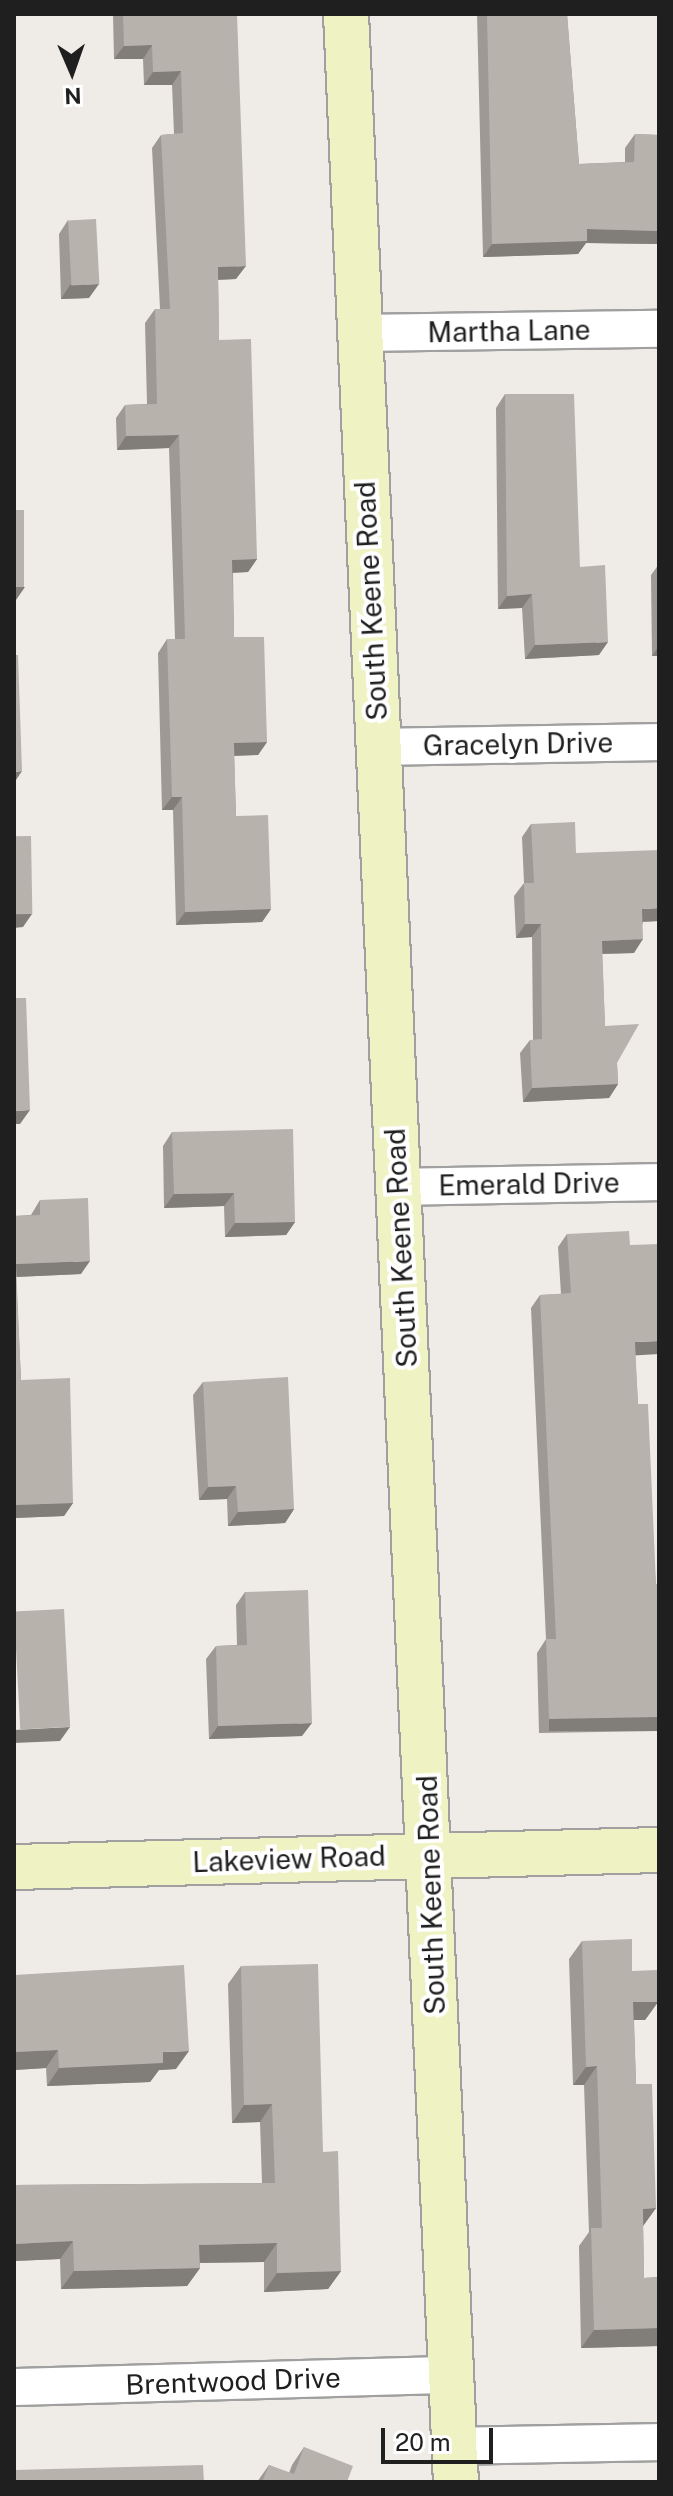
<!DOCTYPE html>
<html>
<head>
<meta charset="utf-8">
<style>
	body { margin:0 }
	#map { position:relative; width:673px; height:2496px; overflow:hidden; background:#efece7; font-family:"Public Sans",sans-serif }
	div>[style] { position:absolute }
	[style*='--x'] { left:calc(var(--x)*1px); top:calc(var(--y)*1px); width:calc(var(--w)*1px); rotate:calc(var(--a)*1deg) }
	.roads { filter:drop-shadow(2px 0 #a0a0a0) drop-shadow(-2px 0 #a0a0a0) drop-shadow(0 2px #a0a0a0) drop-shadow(0 -2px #a0a0a0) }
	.street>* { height:36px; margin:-18px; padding:0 18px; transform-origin:18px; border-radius:18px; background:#fff }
	.secondary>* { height:44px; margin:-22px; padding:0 22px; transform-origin:22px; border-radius:22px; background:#eff2c2 }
	.wall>* { inset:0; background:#9e9995 }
	.shaded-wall>* { inset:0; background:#817d79; transform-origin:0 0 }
	.building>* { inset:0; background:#b8b2ad; transform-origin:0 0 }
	span { translate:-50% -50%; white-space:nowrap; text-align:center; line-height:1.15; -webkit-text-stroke:8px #fff; paint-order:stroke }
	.street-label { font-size:28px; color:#1f1f1f }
	.frame { position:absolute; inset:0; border:16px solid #1f1f1f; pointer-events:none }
	.north { position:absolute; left:32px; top:32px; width:80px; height:80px; -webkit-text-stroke:6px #fff; paint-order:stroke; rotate:178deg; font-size:22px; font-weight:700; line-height:32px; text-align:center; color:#1f1f1f }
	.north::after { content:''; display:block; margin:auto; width:28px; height:36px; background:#1f1f1f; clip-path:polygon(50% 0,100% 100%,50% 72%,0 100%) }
	.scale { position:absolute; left:381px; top:2428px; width:112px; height:36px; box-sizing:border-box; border:4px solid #1f1f1f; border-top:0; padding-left:10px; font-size:24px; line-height:28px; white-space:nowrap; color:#1f1f1f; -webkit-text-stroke:6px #fff; paint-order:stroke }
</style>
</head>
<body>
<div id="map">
	<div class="roads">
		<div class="street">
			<div style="--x:358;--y:333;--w:301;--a:-0.8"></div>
			<div style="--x:378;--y:747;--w:281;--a:-1"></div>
			<div style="--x:398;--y:1187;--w:261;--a:-1.1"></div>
			<div style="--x:14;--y:2387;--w:438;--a:-1.6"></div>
			<div style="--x:454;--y:2446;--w:205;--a:-1.1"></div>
		</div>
		<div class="secondary">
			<div style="--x:346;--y:14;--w:2470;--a:87.45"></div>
			<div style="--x:14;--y:1867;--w:645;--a:-1.51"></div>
		</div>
	</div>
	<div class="wall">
		<div style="clip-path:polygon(113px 14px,237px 14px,236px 279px,218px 280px,219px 340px,257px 559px,248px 572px,233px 573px,234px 637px,267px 742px,258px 755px,234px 756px,236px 816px,271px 909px,262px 922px,176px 925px,173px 810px,162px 810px,158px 653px,167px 639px,175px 639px,169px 448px,117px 450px,116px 418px,125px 405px,147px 404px,145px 323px,155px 309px,160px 309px,152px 148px,161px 135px,174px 134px,172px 85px,144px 85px,143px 59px,114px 59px)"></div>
		<div style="clip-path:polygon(477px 14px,567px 14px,579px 164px,625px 162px,625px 148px,635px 134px,659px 135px,659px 244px,586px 243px,578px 254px,483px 257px)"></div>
		<div style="clip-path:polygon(68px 220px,89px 298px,61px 299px,59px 234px)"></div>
		<div style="clip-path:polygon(505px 394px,580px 567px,599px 655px,525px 659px,522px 608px,498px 609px,496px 408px)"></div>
		<div style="clip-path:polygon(659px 409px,659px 481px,658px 411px)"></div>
		<div style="clip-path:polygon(659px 564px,659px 656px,652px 656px,651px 575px)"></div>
		<div style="clip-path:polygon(531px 824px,576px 853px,659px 921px,643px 922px,634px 953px,602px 954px,605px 1026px,617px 1063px,618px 1084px,609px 1098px,523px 1102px,520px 1053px,530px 1040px,533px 1040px,532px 937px,516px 938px,514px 896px,524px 883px,522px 837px)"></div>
		<div style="clip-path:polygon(172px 1132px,295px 1222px,286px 1235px,225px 1237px,224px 1206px,164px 1208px,163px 1146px)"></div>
		<div style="clip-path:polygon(40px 1200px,81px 1274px,16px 1277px,21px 1380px,73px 1503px,64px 1516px,14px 1518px,14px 1216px,31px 1215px)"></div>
		<div style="clip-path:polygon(567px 1234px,635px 1355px,638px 1404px,656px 1584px,659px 1584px,659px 1731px,539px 1733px,537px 1653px,546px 1639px,531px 1308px,540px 1295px,561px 1294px,558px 1247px)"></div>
		<div style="clip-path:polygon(203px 1382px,294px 1509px,285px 1523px,228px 1526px,227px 1499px,199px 1500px,193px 1395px)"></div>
		<div style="clip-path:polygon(245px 1592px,302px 1736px,209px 1739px,206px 1659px,216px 1646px,237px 1645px,236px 1605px)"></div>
		<div style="clip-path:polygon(582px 1941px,632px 1971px,658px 2002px,645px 2020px,634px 2020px,636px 2084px,656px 2208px,643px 2226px,644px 2278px,659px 2277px,659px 2346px,581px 2348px,579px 2246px,589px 2232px,584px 2085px,573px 2085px,569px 1959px)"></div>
		<div style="clip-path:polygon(241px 1966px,323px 2152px,341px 2271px,328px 2289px,264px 2292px,264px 2262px,200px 2263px,200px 2268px,187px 2286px,61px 2289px,60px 2259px,14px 2261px,14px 2185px,262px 2183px,260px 2122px,232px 2123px,228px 1984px)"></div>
		<div style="clip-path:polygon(14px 1975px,176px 2069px,159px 2070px,150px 2082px,47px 2086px,46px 2068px,14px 2070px)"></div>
		<div style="clip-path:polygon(304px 2447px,347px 2482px,257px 2482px,269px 2465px,289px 2473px,292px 2465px)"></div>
	</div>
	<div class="shaded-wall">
		<div style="clip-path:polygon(152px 45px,143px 59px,114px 59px,124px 46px)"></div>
		<div style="clip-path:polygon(181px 71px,172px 85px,144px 85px,153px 72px)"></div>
		<div style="clip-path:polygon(587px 229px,659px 231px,659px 244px,586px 243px,578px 254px,483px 257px,492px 244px)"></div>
		<div style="clip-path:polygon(246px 266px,236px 279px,208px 280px,218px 267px)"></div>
		<div style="clip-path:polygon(99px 284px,89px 298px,61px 299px,70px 285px)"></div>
		<div style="clip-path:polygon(179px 435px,169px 448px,117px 450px,126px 436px)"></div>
		<div style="clip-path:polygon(257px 559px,248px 572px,223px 573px,232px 560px)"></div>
		<div style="clip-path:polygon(14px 587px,25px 587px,16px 600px,14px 600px)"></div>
		<div style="clip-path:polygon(532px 594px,522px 608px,498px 609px,507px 596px)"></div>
		<div style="clip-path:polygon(608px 642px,599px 655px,525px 659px,535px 645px)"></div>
		<div style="clip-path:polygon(659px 646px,659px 656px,652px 656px)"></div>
		<div style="clip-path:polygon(267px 742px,258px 755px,225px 756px,234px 743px)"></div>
		<div style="clip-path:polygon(22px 771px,14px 783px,14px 772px)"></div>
		<div style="clip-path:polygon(172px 797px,182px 797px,173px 810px,162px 810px)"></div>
		<div style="clip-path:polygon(659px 908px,659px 921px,633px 922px,642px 909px)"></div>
		<div style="clip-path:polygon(271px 909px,262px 922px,176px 925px,185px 912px)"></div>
		<div style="clip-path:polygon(14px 914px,32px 914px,23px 927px,14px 928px)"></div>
		<div style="clip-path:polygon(525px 924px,541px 924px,532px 937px,516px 938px)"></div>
		<div style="clip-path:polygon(643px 939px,634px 953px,592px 954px,602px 941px)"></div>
		<div style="clip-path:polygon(618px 1084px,609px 1098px,523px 1102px,532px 1088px)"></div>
		<div style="clip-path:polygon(30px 1110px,20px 1124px,14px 1124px,14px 1111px)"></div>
		<div style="clip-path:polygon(234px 1193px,224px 1206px,164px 1208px,174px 1194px)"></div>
		<div style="clip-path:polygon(295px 1222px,286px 1235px,225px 1237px,235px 1223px)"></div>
		<div style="clip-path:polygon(90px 1261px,81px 1274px,14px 1277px,16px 1264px)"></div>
		<div style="clip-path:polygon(659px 1341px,659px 1354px,625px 1356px,635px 1342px)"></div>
		<div style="clip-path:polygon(236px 1486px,227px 1499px,199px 1500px,208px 1487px)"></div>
		<div style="clip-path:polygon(73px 1503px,64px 1516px,14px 1518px,14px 1505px)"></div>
		<div style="clip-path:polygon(294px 1509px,285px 1523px,228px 1526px,238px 1512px)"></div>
		<div style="left:659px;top:1717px;width:14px;height:110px;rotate:90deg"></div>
		<div style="clip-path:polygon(312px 1723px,302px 1736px,209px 1739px,218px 1726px)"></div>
		<div style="clip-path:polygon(70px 1727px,60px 1741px,14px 1743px,14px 1730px)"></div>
		<div style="clip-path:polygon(633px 2002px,658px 2002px,645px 2020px,621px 2020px)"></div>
		<div style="clip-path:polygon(58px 2050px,46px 2068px,14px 2070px,14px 2052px)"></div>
		<div style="clip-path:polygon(189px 2051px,176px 2069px,159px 2070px,150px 2082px,47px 2086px,59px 2068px,163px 2052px)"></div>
		<div style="clip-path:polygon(597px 2066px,584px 2085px,573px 2085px,586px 2067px)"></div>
		<div style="clip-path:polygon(272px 2104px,260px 2122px,232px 2123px,244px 2105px)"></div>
		<div style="clip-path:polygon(656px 2208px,643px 2226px,643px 2209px)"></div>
		<div style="clip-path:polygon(73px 2241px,60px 2259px,14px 2261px,14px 2244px)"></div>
		<div style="clip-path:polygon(277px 2243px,264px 2262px,186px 2263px,199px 2245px)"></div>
		<div style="clip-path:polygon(200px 2268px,187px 2286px,61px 2289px,74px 2271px)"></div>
		<div style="clip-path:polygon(341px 2271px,328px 2289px,264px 2292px,277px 2273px)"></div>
		<div style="clip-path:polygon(659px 2328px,659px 2346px,581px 2348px,594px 2330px)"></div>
	</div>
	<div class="building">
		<div style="clip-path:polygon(123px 14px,237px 14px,246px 266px,218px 267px,219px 340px,251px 339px,257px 559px,232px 560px,234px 637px,264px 637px,267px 742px,234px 743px,236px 816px,268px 815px,271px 909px,185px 912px,182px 797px,172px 797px,167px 639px,185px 639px,179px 435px,126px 436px,125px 405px,157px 404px,155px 309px,170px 309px,161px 135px,183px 133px,181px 71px,153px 72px,152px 45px,124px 46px)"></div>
		<div style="clip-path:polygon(487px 14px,567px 14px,579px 164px,634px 162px,635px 134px,659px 135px,659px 231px,587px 229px,587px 241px,492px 244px)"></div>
		<div style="left:96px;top:219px;width:65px;height:28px;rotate:87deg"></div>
		<div style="clip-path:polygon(505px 394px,574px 394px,580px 567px,605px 565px,608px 642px,535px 645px,532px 594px,507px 596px)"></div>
		<div style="left:14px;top:510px;width:10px;height:77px"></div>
		<div style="clip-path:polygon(14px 655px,18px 655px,22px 771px,14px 772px)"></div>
		<div style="clip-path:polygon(575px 822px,576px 853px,659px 850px,659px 908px,642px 909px,643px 939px,602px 941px,605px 1026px,639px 1024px,617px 1063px,618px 1084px,532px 1088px,530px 1040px,542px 1039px,541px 924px,525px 924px,524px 883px,534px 883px,531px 824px)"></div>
		<div style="left:31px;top:836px;width:78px;height:17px;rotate:89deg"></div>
		<div style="clip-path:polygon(14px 998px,26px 998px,30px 1110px,14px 1111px)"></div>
		<div style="clip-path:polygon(293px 1129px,295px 1222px,235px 1223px,234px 1193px,174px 1194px,172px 1132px)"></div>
		<div style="clip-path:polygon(88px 1198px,90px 1261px,16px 1264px,21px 1380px,70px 1378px,73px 1503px,14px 1505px,14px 1216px,40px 1215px,40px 1200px)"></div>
		<div style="clip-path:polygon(629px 1231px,630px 1245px,659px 1244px,659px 1341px,635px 1342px,638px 1404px,648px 1404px,656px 1584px,659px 1584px,659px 1717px,549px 1719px,546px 1639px,556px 1639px,540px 1295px,571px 1293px,567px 1234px)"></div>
		<div style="clip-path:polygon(288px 1377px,294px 1509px,238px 1512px,236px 1486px,208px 1487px,203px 1382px)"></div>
		<div style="clip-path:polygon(308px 1590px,312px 1723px,218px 1726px,216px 1646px,247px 1645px,245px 1592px)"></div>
		<div style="left:64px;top:1609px;width:118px;height:50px;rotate:87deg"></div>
		<div style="clip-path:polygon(632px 1939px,632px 1971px,657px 1970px,658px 2002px,633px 2002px,636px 2084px,652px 2084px,656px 2208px,643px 2209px,644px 2278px,659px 2277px,659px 2328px,594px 2330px,591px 2228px,602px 2228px,597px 2066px,586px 2067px,582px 1941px)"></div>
		<div style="clip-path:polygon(318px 1964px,323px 2152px,338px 2151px,341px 2271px,277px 2273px,277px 2243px,199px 2245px,200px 2268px,74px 2271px,73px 2241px,14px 2244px,14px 2185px,275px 2183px,272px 2104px,244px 2105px,241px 1966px)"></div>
		<div style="clip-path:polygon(184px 1965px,189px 2051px,163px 2052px,163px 2063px,59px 2068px,58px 2050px,14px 2052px,14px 1975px)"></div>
		<div style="clip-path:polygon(304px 2447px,353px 2466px,347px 2482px,262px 2482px,269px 2465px,294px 2474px)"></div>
		<div style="clip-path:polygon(203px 2465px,204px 2482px,14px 2482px,14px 2470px)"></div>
	</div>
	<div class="street-label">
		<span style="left:509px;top:331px;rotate:-1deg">Martha Lane</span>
		<span style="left:371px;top:601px;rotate:-93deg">South Keene Road</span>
		<span style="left:518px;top:744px;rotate:-1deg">Gracelyn Drive</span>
		<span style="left:529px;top:1184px;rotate:-1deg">Emerald Drive</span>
		<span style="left:401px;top:1248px;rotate:-93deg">South Keene Road</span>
		<span style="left:289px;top:1859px;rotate:-2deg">Lakeview Road</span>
		<span style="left:431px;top:1895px;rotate:-92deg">South Keene Road</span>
		<span style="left:233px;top:2381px;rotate:-2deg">Brentwood Drive</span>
	</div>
	<div class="frame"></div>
	<div class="north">N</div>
	<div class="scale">20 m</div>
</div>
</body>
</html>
